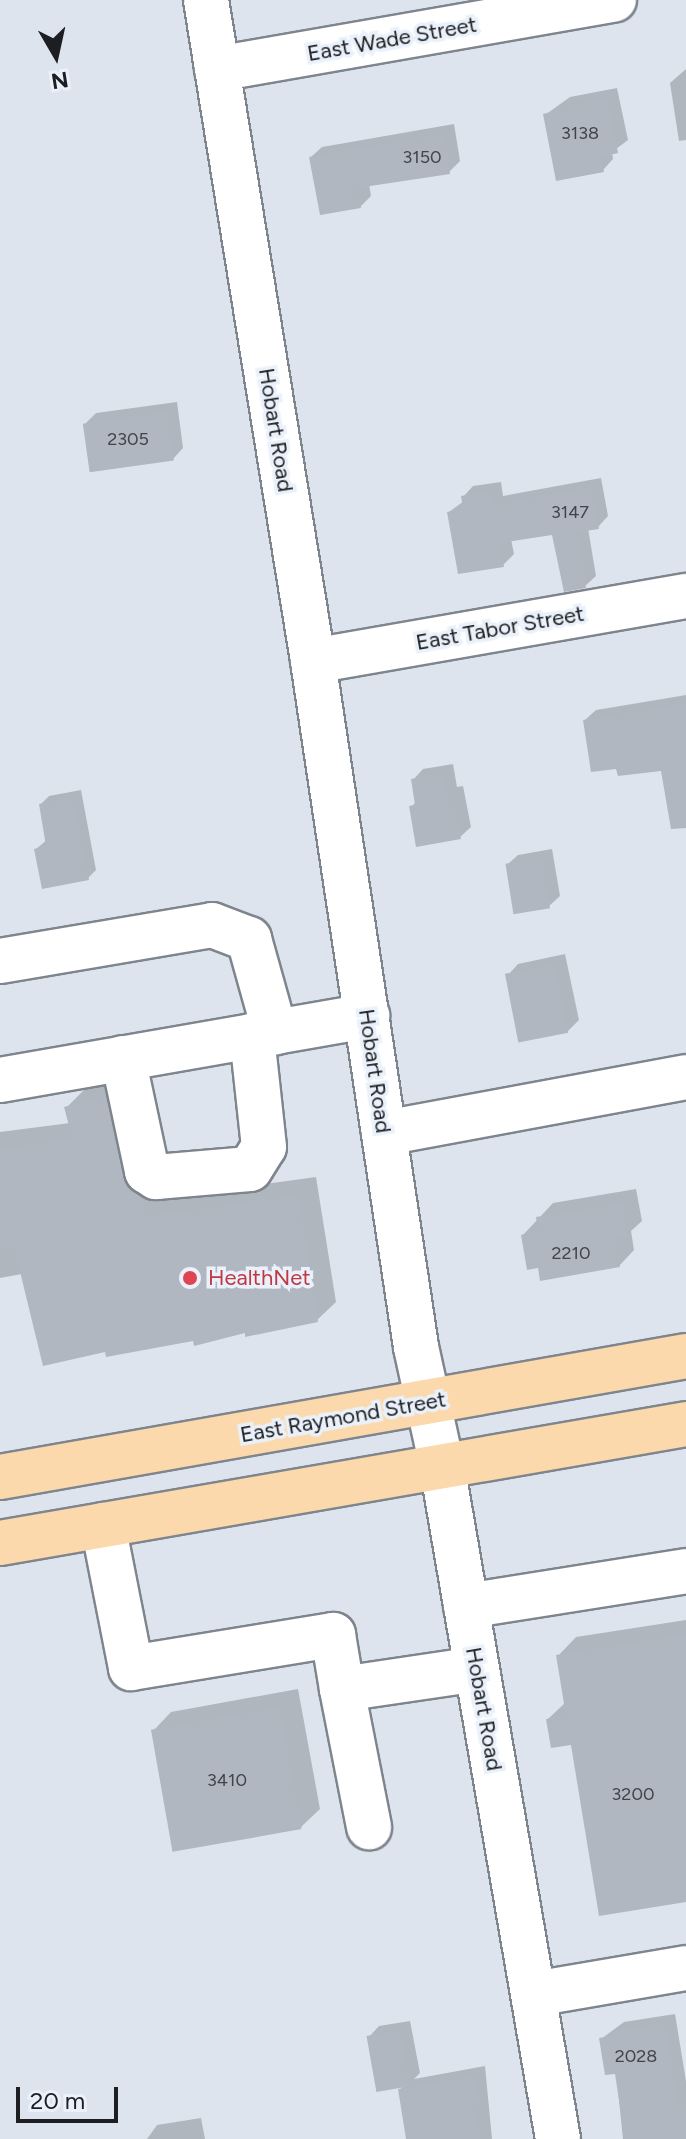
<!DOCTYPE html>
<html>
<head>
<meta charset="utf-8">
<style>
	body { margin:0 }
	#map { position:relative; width:686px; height:2139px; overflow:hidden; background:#dde4ed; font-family:Figtree,sans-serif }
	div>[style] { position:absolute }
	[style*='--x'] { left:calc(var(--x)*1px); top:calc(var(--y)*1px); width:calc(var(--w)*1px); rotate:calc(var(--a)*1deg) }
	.shadow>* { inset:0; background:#0003 }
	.building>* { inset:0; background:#b0b7c0; transform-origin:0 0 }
	.roads { filter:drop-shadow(2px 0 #7e858d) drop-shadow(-2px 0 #7e858d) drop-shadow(0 2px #7e858d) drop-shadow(0 -2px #7e858d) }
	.minor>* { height:44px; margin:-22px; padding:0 22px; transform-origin:22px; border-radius:22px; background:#fff }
	.major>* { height:44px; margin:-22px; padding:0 22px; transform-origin:22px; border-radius:22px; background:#fbd9ac }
	.dots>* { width:22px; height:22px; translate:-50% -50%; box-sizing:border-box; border:4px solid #eaf1fa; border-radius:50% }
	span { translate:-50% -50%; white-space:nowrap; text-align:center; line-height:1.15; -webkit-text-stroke:7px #eaf1fa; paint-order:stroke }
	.number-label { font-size:18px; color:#414449 }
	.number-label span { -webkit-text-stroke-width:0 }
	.street-label { font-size:22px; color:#1c1e21 }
	.health-label { font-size:22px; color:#be3a42 }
	.left { translate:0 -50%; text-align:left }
	.north { position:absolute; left:16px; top:16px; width:80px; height:80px; -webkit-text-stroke:6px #eaf1fa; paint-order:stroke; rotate:171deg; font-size:22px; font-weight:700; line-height:32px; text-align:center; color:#1c1e21 }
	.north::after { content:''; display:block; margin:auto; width:28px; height:36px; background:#1c1e21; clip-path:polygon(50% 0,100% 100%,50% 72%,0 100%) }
	.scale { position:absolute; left:16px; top:2087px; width:102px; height:36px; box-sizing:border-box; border:4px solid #1c1e21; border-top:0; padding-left:10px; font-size:24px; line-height:28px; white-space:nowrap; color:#1c1e21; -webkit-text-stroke:6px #eaf1fa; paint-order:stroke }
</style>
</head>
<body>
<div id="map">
	<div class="shadow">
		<div style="clip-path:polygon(686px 69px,686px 140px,679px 141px,670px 83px)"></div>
		<div style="clip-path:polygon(617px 88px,628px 140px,612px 152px,613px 159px,603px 170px,545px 115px,570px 97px)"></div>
		<div style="clip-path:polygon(454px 124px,460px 161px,449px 172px,369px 184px,371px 196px,360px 207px,311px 157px,322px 147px)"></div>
		<div style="clip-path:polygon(177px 402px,183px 448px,173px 459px,85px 424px,96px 413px)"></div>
		<div style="clip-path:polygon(601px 478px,608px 516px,598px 527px,588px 528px,596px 576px,585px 586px,554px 533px,511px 539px,514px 554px,503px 565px,449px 512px,464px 501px,463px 497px,473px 486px,501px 482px,503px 496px)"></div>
		<div style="clip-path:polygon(686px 695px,686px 782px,663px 768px,618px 766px,585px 720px,596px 710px)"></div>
		<div style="clip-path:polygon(453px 764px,457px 787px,463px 786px,471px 827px,460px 837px,411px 807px,417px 801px,413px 780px,423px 769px)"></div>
		<div style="clip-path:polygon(81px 790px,96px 870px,88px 878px,36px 849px,47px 840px,41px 804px,49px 796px)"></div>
		<div style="clip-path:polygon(552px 849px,560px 896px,549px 906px,507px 865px,518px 855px)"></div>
		<div style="clip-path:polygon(565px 954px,579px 1020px,568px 1031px,508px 975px,518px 964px)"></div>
		<div style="clip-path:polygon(123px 1079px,165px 1198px,316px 1177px,336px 1302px,317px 1320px,106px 1350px,22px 1274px,0 1278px,0 1132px,70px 1123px,66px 1108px,85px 1089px)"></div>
		<div style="clip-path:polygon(636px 1189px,642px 1221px,631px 1231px,634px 1250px,619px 1266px,539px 1266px,523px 1235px,553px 1203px)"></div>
		<div style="clip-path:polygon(686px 1620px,686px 1900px,573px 1742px,548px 1719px,566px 1702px,558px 1656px,576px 1637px)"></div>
		<div style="clip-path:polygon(298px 1689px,320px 1809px,301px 1827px,153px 1731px,171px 1712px)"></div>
		<div style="clip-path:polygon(675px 2014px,686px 2081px,686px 2139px,623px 2139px,616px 2071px,601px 2039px,624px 2022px)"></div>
		<div style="clip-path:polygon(410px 2021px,420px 2073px,414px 2079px,485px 2066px,492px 2139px,408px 2139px,400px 2090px,405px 2084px,369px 2037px,379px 2026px)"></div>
		<div style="clip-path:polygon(201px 2118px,205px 2139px,147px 2139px,157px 2125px)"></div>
	</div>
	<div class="building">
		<div style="clip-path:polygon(607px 97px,618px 153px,601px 157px,604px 172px,556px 181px,543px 114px,558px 110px,558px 107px)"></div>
		<div style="clip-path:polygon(444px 133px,450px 174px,357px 188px,361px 208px,320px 215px,309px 157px)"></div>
		<div style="left:167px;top:412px;width:49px;height:85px;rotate:82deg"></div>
		<div style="clip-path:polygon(591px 487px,599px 529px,578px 532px,586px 588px,564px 592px,552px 535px,500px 543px,504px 567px,458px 574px,447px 512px,463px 509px,461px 496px,491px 491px,493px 505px)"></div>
		<div style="clip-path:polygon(686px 703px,686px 828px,671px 829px,661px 771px,618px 776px,616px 769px,591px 772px,583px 720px)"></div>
		<div style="clip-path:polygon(443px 773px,447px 797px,453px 796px,461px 839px,416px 847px,409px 806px,415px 805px,411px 779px)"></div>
		<div style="clip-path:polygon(73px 797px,89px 880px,42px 889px,34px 849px,46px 846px,39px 804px)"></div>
		<div style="left:542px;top:858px;width:51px;height:37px;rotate:81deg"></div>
		<div style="left:555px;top:964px;width:70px;height:51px;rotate:79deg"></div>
		<div style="clip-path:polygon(105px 1096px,123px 1176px,142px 1198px,147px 1216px,299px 1195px,318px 1322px,245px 1337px,245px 1333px,194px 1346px,193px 1341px,106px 1357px,105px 1352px,43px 1366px,14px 1247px,0 1249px,0 1149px,72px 1137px,64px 1107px)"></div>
		<div style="clip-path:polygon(622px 1203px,627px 1237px,616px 1239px,620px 1267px,540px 1281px,538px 1268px,527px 1270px,521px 1235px,538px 1231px,536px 1217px)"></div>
		<div style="clip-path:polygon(686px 1634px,686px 1902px,599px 1916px,571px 1745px,551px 1748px,546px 1719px,566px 1716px,556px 1655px)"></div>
		<div style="left:280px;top:1707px;width:124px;height:131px;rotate:80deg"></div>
		<div style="clip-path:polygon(665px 2023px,678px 2104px,686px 2103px,686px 2139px,625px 2139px,615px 2074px,605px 2075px,599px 2038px,612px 2036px,612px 2032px)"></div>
		<div style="left:400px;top:2030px;width:57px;height:34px;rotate:80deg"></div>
		<div style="clip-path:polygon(475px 2076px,481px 2108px,476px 2109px,480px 2139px,406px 2139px,398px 2089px)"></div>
	</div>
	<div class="roads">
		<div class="minor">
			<div style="--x:206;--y:0;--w:670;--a:80.8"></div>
			<div style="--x:313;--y:661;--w:694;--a:81.46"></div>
			<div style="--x:416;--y:1347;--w:122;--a:77.7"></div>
			<div style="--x:442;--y:1466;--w:683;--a:80.22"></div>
			<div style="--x:217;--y:69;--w:403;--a:-9.9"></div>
			<div style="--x:313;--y:661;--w:379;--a:-9.9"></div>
			<div style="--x:0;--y:961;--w:215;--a:-9.6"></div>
			<div style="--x:212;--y:925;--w:40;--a:21"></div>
			<div style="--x:249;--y:939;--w:97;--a:74.4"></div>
			<div style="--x:123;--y:1058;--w:116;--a:78"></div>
			<div style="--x:147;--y:1171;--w:11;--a:34"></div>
			<div style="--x:156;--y:1177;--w:94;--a:-4.9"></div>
			<div style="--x:250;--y:1169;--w:26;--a:-58"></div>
			<div style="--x:264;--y:1147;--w:112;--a:-96.2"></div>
			<div style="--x:0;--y:1080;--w:373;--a:-9.9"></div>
			<div style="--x:384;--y:1133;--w:307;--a:-10.5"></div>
			<div style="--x:103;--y:1525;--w:146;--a:78.9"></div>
			<div style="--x:131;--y:1668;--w:205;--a:-9.3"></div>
			<div style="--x:333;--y:1635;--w:55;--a:80.5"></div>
			<div style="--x:342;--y:1689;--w:136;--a:-8.4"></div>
			<div style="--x:466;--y:1606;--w:223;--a:-9"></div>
			<div style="--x:342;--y:1689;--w:141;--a:78.9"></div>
			<div style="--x:534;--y:1994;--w:154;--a:-9.7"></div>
		</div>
		<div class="major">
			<div style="--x:0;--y:1477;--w:697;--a:-10"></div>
			<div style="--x:0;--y:1543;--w:696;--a:-9.84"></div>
		</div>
	</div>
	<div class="dots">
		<div style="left:190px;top:1278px;background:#e0444e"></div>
	</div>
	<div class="number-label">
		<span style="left:580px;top:133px">3138</span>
		<span style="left:422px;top:157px">3150</span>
		<span style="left:128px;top:439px">2305</span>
		<span style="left:570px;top:512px">3147</span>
		<span style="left:571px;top:1253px">2210</span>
		<span style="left:227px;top:1780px">3410</span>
		<span style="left:633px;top:1794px">3200</span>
		<span style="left:636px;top:2056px">2028</span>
	</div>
	<div class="street-label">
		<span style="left:392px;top:39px;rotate:-10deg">East Wade Street</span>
		<span style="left:276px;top:430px;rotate:81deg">Hobart Road</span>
		<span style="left:500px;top:628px;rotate:-10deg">East Tabor Street</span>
		<span style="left:375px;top:1071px;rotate:82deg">Hobart Road</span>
		<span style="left:343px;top:1417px;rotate:-10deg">East Raymond Street</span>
		<span style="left:484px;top:1709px;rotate:80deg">Hobart Road</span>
	</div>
	<div class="health-label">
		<span class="left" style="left:208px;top:1278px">HealthNet</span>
	</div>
	<div class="north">N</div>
	<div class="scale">20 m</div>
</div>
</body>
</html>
